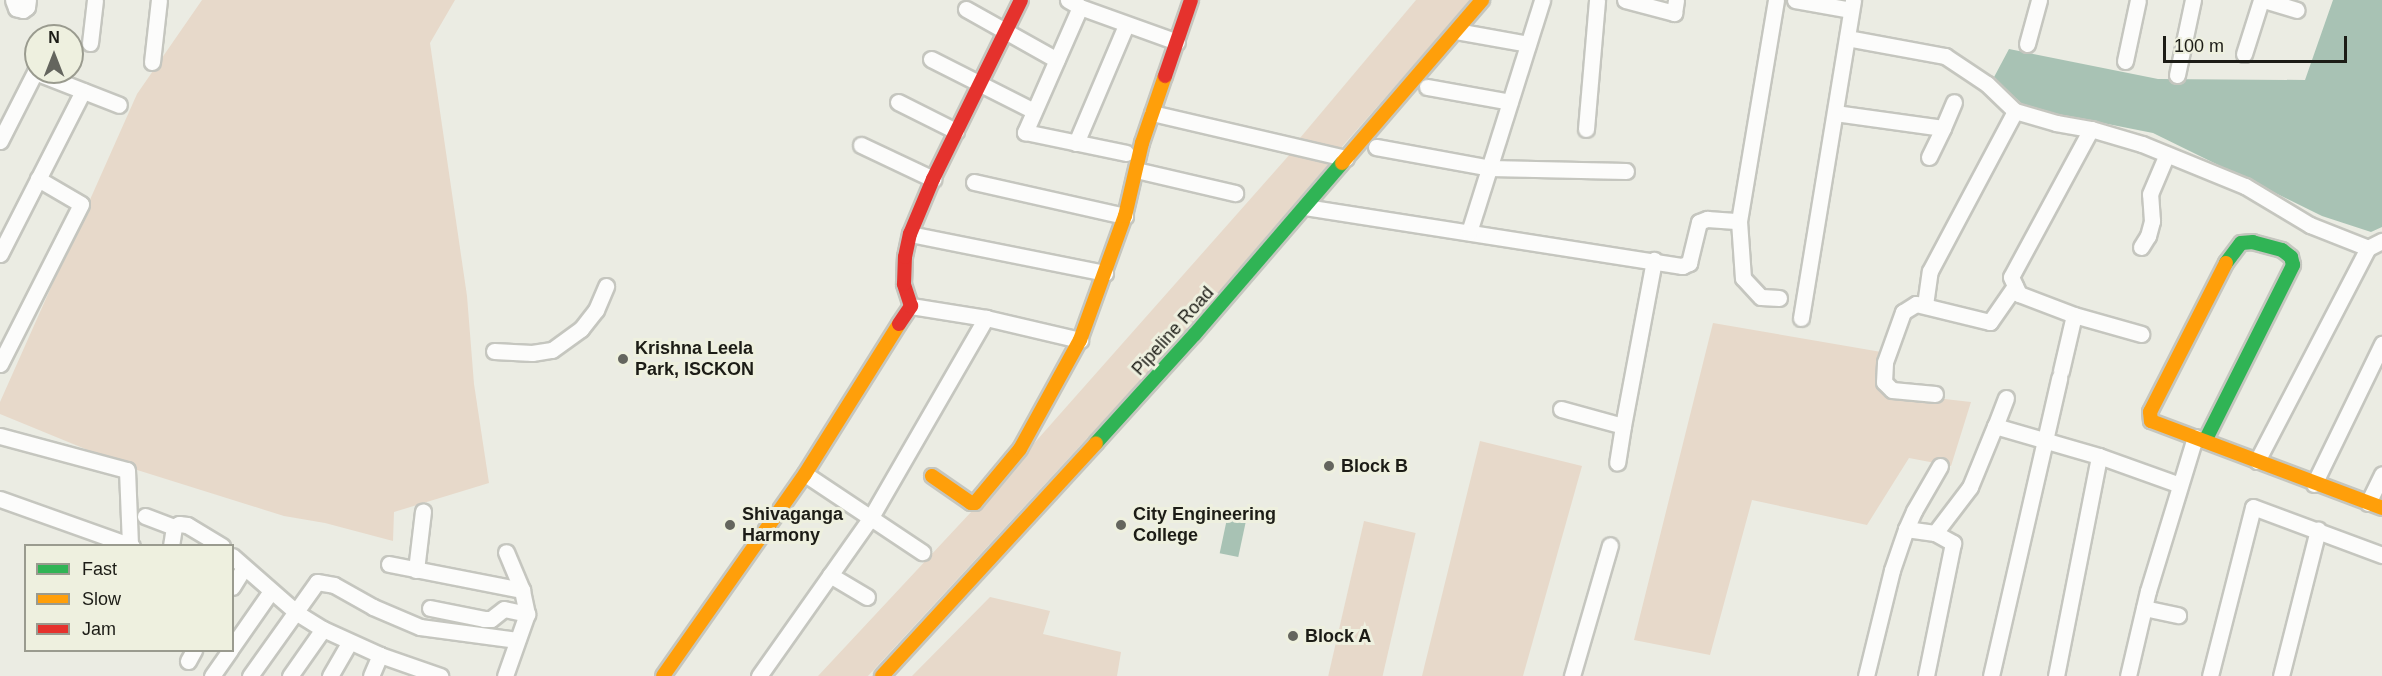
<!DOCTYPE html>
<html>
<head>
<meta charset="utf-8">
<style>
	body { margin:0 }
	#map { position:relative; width:2382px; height:676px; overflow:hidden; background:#ebece3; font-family:Arial,sans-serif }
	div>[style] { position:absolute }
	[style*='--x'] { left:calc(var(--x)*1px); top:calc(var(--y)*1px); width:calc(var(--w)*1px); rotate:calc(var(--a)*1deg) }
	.green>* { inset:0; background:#e7d9ca; transform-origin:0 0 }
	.water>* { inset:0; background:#a8c2b4; transform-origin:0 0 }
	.roads { filter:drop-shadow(2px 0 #c5c6bf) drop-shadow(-2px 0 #c5c6bf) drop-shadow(0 2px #c5c6bf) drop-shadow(0 -2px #c5c6bf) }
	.street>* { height:15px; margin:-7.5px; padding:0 7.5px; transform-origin:7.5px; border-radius:7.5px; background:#fcfcfb }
	.fast>* { height:14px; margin:-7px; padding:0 7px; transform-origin:7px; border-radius:7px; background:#30b455 }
	.slow>* { height:14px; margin:-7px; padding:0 7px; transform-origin:7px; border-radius:7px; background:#ff9f0a }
	.jam>* { height:14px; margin:-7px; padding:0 7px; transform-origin:7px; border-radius:7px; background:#e5322d }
	.dots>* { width:16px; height:16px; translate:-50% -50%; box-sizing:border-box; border:3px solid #eef0df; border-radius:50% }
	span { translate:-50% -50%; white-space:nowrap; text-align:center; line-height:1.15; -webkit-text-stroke:6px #eef0df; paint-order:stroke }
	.street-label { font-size:18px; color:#1c1c16 }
	.poi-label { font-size:18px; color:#1c1c16; font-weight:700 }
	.left { translate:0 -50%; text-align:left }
	.legend { position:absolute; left:24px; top:544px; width:210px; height:108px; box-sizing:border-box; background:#eef0df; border:2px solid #9a9b8f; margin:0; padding:8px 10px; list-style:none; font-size:18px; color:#1c1c16 }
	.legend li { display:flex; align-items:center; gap:12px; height:30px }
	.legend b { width:30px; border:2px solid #9a9b8f }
	.north { position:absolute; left:24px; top:24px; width:60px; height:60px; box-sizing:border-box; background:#eef0df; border:2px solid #9a9b8f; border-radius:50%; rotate:0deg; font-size:16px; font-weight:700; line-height:24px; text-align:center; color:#1c1c16 }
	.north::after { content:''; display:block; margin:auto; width:21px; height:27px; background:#64655e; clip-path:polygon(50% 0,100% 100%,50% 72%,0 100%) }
	.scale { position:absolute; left:2163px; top:36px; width:184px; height:27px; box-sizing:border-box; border:3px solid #1c1c16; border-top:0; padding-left:8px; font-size:18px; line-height:21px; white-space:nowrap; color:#1c1c16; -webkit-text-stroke:4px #eef0df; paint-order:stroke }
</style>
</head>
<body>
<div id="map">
	<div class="green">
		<div style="clip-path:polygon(202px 0,455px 0,430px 43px,467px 296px,474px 384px,489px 483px,394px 512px,393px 541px,325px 523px,284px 516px,134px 469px,0 414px,0 402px,137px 94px)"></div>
		<div style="clip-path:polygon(1416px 0,1471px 0,1340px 149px,1300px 138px)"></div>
		<div style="clip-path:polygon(1291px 153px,1330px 162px,1173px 345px,868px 676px,818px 676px,1014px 466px)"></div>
		<div style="clip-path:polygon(1713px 323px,1893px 354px,1883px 392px,1971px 402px,1951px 466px,1909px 458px,1867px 525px,1752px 500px,1710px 655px,1634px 640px)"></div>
		<div style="clip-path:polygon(1480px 441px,1582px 466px,1523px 676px,1422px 676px)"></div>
		<div style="left:1364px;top:521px;width:53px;height:159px;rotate:13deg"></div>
		<div style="clip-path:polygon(990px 597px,1050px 611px,1043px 634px,1121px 652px,1117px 676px,912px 676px)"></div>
	</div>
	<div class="water">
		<div style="clip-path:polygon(2333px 0,2382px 0,2382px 227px,2371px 232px,2322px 216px,2153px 133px,2027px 108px,1993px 79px,2009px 49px,2158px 79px,2305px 80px)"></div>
		<div style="left:1228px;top:514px;width:19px;height:40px;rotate:12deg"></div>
	</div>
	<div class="roads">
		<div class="street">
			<div style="--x:13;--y:0;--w:9;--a:69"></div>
			<div style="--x:16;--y:8;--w:7;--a:16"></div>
			<div style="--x:23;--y:10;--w:5;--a:-37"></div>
			<div style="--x:27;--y:7;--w:7;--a:-82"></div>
			<div style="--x:1068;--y:0;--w:14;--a:30"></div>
			<div style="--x:1080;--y:7;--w:103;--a:19.8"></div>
			<div style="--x:1625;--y:0;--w:51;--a:14.9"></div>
			<div style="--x:1674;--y:13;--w:13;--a:-81"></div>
			<div style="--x:1776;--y:0;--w:224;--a:99.5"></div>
			<div style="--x:1739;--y:221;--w:57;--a:86"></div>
			<div style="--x:1743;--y:278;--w:26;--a:47"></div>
			<div style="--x:1761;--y:297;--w:18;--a:3"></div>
			<div style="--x:1795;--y:0;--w:57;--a:10.1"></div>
			<div style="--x:2264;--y:0;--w:34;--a:17"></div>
			<div style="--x:1080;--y:7;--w:137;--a:113.7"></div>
			<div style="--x:1025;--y:132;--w:103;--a:11.7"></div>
			<div style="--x:966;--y:9;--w:104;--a:29.3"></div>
			<div style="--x:1456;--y:31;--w:73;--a:10.2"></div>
			<div style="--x:1847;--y:38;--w:100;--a:10.4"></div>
			<div style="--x:1945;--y:56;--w:50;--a:33.7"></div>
			<div style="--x:1987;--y:84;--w:39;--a:44"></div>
			<div style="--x:90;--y:43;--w:43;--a:-83.4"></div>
			<div style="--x:2027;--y:44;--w:46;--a:-74.7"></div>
			<div style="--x:2244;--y:54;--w:57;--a:-72.5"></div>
			<div style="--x:931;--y:59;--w:115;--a:26.8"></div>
			<div style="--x:2125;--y:61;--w:62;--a:-78"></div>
			<div style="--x:152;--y:62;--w:62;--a:-83.6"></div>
			<div style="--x:2177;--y:75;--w:77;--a:-78"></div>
			<div style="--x:1427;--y:87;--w:84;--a:10.2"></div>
			<div style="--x:898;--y:102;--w:65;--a:26.6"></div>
			<div style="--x:1152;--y:113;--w:199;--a:13.1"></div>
			<div style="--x:1835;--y:113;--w:109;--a:7.9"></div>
			<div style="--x:1943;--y:128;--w:28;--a:-67"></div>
			<div style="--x:1586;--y:129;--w:129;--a:-85.1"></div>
			<div style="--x:2091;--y:129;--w:168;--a:118.4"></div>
			<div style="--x:2011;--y:277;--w:19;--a:65"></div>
			<div style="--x:2019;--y:294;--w:59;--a:20.9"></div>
			<div style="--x:2074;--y:315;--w:70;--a:15.8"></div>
			<div style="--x:0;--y:141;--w:77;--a:-63.1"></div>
			<div style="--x:35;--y:72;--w:90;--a:21.4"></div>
			<div style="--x:1076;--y:143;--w:128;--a:-67"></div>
			<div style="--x:861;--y:145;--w:80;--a:25.3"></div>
			<div style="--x:1376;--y:147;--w:116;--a:10.4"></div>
			<div style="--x:1490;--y:168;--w:136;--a:1.3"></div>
			<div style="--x:1929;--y:157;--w:32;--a:-64"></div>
			<div style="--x:1136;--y:170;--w:102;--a:13.1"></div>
			<div style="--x:974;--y:182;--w:155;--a:12.7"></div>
			<div style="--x:1305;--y:207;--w:382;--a:8.9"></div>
			<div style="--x:1682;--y:266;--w:8;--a:-23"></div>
			<div style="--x:1689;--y:263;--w:42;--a:-76.3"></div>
			<div style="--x:1699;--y:222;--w:9;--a:-21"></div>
			<div style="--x:1707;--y:219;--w:32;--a:4"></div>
			<div style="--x:1469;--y:232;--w:243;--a:-72.5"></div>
			<div style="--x:910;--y:234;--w:199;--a:11.3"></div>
			<div style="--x:2141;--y:247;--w:13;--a:-58"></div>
			<div style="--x:2148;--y:236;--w:16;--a:-75"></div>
			<div style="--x:2152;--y:221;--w:27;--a:-94"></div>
			<div style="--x:2150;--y:194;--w:43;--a:-67"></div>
			<div style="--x:0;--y:254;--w:183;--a:-63"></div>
			<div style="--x:1925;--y:305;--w:34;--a:-82"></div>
			<div style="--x:1930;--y:271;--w:181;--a:-62"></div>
			<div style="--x:2015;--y:111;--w:43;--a:16.3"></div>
			<div style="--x:2056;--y:123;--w:36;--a:10"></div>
			<div style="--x:2091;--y:129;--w:53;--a:16.4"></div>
			<div style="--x:2142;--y:144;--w:111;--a:22.2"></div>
			<div style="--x:2245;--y:186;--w:76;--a:31"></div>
			<div style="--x:2310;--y:225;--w:62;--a:21.6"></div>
			<div style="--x:911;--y:306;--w:76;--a:9.1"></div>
			<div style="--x:986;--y:318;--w:97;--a:13.2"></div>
			<div style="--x:1801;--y:318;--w:322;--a:-80.7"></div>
			<div style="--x:494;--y:351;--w:38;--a:3"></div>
			<div style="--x:532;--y:353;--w:20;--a:-9"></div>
			<div style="--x:552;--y:350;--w:36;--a:-36"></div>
			<div style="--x:581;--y:329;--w:24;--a:-52"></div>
			<div style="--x:596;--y:310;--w:26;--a:-67"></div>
			<div style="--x:0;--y:364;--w:179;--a:-63.1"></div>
			<div style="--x:81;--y:204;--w:50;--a:-149.8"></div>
			<div style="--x:2061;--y:371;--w:57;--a:-76.9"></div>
			<div style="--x:1935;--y:394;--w:43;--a:-174.7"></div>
			<div style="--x:1892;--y:390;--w:11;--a:-135"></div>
			<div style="--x:1884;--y:382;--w:20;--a:-87"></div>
			<div style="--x:1885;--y:362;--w:53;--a:-70.2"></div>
			<div style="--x:1903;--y:312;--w:15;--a:-32"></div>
			<div style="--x:1916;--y:304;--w:76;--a:13.7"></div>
			<div style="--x:1990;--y:322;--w:44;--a:-55.2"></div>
			<div style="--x:2006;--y:398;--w:30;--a:111"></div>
			<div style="--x:1995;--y:426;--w:108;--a:16.1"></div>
			<div style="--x:2099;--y:456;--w:86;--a:19.7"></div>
			<div style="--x:1561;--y:409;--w:64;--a:15.3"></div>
			<div style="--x:1623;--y:426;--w:37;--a:99"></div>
			<div style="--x:1623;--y:426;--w:169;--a:-79.4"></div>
			<div style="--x:0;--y:436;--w:131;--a:15"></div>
			<div style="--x:127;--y:470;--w:74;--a:87.7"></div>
			<div style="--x:2257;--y:461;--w:240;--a:-62.5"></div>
			<div style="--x:2368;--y:248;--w:16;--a:-27"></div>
			<div style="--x:805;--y:474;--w:141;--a:33.7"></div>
			<div style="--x:2314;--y:484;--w:156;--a:-64.1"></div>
			<div style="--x:0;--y:499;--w:140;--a:19.6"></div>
			<div style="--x:2368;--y:503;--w:32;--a:-64"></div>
			<div style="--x:145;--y:516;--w:31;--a:21"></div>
			<div style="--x:1906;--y:529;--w:20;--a:-66"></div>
			<div style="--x:1914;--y:511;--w:52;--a:-60"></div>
			<div style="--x:1935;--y:533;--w:58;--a:-52.7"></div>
			<div style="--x:1970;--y:487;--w:66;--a:-67.7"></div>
			<div style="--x:171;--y:546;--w:19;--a:-81"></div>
			<div style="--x:174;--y:527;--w:6;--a:-31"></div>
			<div style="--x:179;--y:524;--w:8;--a:7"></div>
			<div style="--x:187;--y:525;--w:41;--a:31"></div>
			<div style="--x:232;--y:556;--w:86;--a:41.2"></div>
			<div style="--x:297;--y:613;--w:31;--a:32"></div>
			<div style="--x:323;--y:629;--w:63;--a:24.5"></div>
			<div style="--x:380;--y:655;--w:64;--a:19.3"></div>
			<div style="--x:389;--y:564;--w:136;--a:11.1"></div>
			<div style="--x:416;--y:570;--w:59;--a:-83.2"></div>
			<div style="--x:830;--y:575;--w:43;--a:30.7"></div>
			<div style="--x:232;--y:587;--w:22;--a:-58"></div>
			<div style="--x:430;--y:608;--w:55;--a:11.5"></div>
			<div style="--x:484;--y:619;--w:7;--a:0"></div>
			<div style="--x:491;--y:619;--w:16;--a:-38"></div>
			<div style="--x:504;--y:609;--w:24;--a:12"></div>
			<div style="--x:2144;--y:608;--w:35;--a:12"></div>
			<div style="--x:232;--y:647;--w:68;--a:-55.1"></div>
			<div style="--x:188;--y:661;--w:13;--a:-61"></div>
			<div style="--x:212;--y:676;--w:32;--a:-55"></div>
			<div style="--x:250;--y:676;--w:115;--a:-54.5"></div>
			<div style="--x:317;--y:582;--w:17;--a:10"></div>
			<div style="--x:334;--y:585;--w:45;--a:29.4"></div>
			<div style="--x:373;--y:607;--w:51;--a:23.1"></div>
			<div style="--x:420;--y:627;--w:98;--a:7.6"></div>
			<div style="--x:290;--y:676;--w:57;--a:-54.9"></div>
			<div style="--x:330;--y:676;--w:39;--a:-60"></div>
			<div style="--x:371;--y:676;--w:23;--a:-67"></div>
			<div style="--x:505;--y:676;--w:66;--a:-70.5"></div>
			<div style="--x:527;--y:614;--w:25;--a:-102"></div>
			<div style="--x:522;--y:590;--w:41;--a:-112.8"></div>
			<div style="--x:759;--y:676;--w:194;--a:-54.8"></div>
			<div style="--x:871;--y:517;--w:230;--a:-60"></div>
			<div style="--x:1572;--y:676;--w:136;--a:-73.8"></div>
			<div style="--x:1866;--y:676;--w:109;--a:-76.2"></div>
			<div style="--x:1892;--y:570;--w:43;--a:-71.1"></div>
			<div style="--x:1906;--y:529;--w:29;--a:8"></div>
			<div style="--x:1935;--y:533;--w:21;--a:29"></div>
			<div style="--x:1953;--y:543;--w:136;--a:101.5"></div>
			<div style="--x:1991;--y:676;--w:306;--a:-77.1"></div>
			<div style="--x:2056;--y:676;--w:224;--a:-78.9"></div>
			<div style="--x:2128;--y:676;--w:87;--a:-76.8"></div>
			<div style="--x:2148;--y:591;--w:161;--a:-73"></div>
			<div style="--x:2210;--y:676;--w:174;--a:-75.7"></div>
			<div style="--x:2253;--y:507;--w:138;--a:20.4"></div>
			<div style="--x:2281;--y:676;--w:151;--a:-75.8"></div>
		</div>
		<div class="fast">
			<div style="--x:2205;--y:441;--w:197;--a:-63.4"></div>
			<div style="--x:2293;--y:265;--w:8;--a:-104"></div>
			<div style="--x:2291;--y:257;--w:11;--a:-142"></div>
			<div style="--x:2282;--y:250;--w:30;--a:-165"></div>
			<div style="--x:2253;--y:242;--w:12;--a:175"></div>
			<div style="--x:2241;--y:243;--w:25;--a:127"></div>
			<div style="--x:1096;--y:443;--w:147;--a:-47.8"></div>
			<div style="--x:1195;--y:334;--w:225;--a:-49.3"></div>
		</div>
		<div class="slow">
			<div style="--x:1342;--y:163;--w:215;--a:-49.3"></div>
			<div style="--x:2226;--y:263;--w:167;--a:117"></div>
			<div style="--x:2150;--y:412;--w:9;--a:84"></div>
			<div style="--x:2151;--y:421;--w:247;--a:20.6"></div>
			<div style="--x:932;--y:476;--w:47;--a:34.7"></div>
			<div style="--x:971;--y:503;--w:4;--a:0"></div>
			<div style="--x:975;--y:503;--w:70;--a:-50.2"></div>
			<div style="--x:1020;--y:449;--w:124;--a:-61.2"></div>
			<div style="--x:1080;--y:340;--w:132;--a:-70.1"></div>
			<div style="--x:1125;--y:216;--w:75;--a:-76.9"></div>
			<div style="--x:1142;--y:143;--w:71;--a:-71.1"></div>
			<div style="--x:663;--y:676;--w:247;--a:-54.9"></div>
			<div style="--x:805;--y:474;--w:177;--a:-57.9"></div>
			<div style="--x:882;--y:676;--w:316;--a:-47.4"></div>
		</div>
		<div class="jam">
			<div style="--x:1165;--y:76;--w:80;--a:-71.1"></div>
			<div style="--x:899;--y:324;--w:22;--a:-56"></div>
			<div style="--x:911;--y:306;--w:23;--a:-108"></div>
			<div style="--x:904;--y:284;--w:27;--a:-88"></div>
			<div style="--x:905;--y:257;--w:24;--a:-78"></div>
			<div style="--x:910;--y:234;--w:60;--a:-67.3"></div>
			<div style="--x:933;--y:179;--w:199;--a:-63.8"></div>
		</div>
	</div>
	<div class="dots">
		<div style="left:623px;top:359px;background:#64655e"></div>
		<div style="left:1329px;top:466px;background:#64655e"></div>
		<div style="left:730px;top:525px;background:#64655e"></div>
		<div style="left:1121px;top:525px;background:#64655e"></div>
		<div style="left:1293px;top:636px;background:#64655e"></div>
	</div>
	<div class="street-label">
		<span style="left:1173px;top:331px;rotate:-48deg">Pipeline Road</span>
	</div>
	<div class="poi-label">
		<span class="left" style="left:635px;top:359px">Krishna Leela<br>Park, ISCKON</span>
		<span class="left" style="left:1341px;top:466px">Block B</span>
		<span class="left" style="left:742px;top:525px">Shivaganga<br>Harmony</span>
		<span class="left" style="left:1133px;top:525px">City Engineering<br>College</span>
		<span class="left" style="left:1305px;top:636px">Block A</span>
	</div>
	<ul class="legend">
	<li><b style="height:8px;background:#30b455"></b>Fast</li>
	<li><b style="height:8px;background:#ff9f0a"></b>Slow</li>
	<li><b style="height:8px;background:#e5322d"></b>Jam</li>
	</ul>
	<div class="north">N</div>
	<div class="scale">100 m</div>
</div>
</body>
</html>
